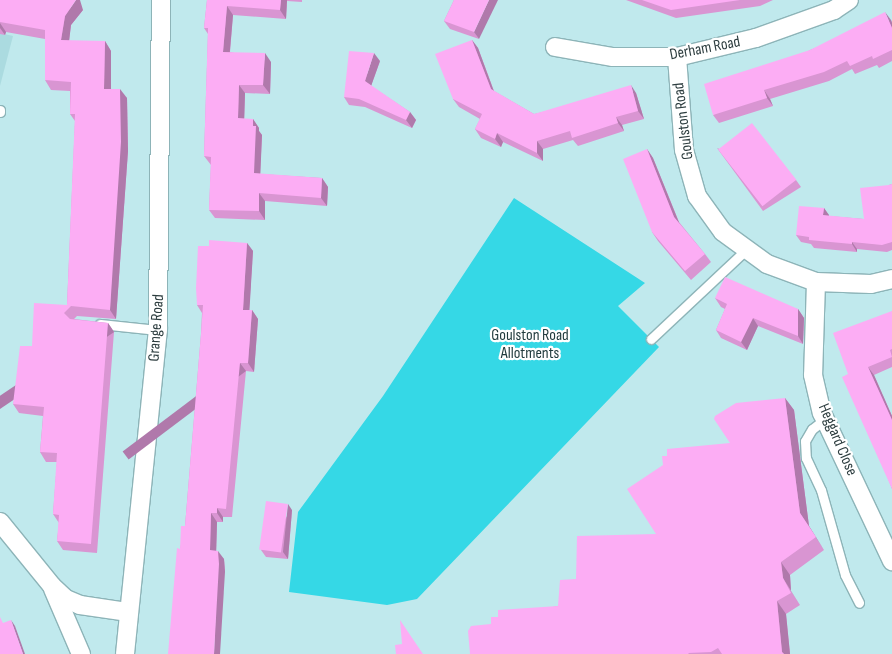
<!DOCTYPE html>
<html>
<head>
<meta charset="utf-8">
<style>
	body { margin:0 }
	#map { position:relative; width:892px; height:654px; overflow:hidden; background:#c0e9ed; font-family:"Sofia Sans Condensed",sans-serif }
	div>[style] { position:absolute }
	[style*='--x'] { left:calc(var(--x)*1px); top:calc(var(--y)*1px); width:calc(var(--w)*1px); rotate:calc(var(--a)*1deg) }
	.built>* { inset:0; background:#abdbe0 }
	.green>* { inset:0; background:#35d8e6 }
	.roads { filter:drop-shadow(1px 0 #8db4b8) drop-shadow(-1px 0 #8db4b8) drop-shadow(0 1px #8db4b8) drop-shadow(0 -1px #8db4b8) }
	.service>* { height:9px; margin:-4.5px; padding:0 4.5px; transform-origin:4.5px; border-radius:4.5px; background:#fff }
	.minor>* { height:18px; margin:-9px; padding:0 9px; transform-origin:9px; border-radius:9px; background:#fff }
	.wall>* { inset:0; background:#d995d2 }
	.shaded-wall>* { inset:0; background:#b079ab; transform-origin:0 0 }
	.building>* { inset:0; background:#fcadf4; transform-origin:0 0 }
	span { translate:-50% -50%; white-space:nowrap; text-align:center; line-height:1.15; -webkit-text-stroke:4.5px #fff; paint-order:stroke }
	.street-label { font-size:16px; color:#2d3d3f }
	.park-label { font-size:16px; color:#223c3e }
</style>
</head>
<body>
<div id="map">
	<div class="built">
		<div style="clip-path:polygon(0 33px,13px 36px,0 86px)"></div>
	</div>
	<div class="green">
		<div style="clip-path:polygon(514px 198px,645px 283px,618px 306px,659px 347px,417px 599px,387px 605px,289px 592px,298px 512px,383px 396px)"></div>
	</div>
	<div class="roads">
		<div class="service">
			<div style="--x:0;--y:112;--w:2;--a:-90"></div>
			<div style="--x:100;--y:324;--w:58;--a:5.9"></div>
			<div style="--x:651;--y:339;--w:132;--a:-43.2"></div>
			<div style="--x:825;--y:419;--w:16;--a:142"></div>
			<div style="--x:812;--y:429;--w:14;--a:120"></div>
			<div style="--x:805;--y:441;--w:17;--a:87"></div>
			<div style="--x:806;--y:458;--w:35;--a:65"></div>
			<div style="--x:821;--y:490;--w:88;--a:74.2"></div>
			<div style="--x:845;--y:575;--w:31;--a:63"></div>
		</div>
		<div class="minor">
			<div style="--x:555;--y:47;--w:59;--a:9.8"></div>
			<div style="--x:613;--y:57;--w:64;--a:0"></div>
			<div style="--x:677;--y:57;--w:81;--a:-13.5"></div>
			<div style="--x:756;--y:38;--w:83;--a:-19.7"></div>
			<div style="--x:834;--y:10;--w:18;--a:-34"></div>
			<div style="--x:677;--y:57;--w:93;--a:85.7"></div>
			<div style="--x:684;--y:150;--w:48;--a:74.2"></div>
			<div style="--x:697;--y:196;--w:44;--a:54.2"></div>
			<div style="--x:723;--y:232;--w:54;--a:36"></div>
			<div style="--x:767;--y:264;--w:52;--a:20.2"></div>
			<div style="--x:816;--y:282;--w:55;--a:2.1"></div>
			<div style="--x:871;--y:284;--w:22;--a:-13"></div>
			<div style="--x:816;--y:282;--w:93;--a:91.8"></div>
			<div style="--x:813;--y:375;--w:39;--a:77"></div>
			<div style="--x:822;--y:413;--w:164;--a:64.7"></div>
			<div style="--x:0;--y:522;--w:82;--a:50.9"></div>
			<div style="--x:52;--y:586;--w:19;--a:43"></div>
			<div style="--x:66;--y:599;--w:15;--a:23"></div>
			<div style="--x:80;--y:605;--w:49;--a:8.3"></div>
			<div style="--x:53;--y:589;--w:71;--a:66.7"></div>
			<div style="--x:125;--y:654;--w:326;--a:-84.2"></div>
			<div style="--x:158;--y:330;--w:330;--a:-89.5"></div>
		</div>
	</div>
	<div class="wall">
		<div style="clip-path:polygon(0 0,83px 10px,71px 25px,69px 41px,105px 41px,111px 51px,111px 89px,127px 98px,128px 151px,116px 319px,77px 316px,74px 319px,108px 323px,114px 332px,97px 553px,63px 550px,57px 541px,59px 523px,53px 514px,57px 462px,46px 462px,40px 452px,43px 416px,19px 413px,13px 404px,32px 346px,67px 305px,75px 121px,70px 114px,70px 91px,51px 90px,45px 80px,45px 39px,6px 32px,5px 35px,0 34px)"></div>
		<div style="clip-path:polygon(207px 0,302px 0,302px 2px,287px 1px,286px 19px,233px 15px,230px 52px,271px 62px,270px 94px,245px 93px,244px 119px,253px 119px,259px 128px,259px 131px,262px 135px,260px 174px,322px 178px,328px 187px,327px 206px,265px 201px,265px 220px,215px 218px,209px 210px,211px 165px,204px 156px,208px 34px,204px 28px)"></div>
		<div style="clip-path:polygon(454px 0,479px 39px,450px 29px,444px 21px)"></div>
		<div style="clip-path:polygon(626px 0,773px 0,760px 6px,676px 18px)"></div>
		<div style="clip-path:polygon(891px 20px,892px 23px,892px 61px,879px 68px,877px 65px,855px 74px,852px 69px,829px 81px,770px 99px,773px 106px,719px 123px,713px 115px,810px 50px)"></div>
		<div style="clip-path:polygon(472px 40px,478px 48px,494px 91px,534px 114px,636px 93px,644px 119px,622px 125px,624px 131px,578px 146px,573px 140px,543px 149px,543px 161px,503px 142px,501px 147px,481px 138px,475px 129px,480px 119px,459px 107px,453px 99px)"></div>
		<div style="clip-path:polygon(380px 61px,371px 86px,410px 112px,416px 120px,412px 128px,365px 107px,349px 105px,344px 97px)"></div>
		<div style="clip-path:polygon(717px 148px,796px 180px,801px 187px,763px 211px)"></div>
		<div style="clip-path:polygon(647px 149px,653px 158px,679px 222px,705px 254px,711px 262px,691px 280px,658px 241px,652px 232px)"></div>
		<div style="clip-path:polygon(892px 184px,892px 250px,887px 252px,857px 249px,857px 252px,814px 248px,811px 244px,801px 242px,796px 235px,824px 208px,829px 216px,864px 219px,889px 185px)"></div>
		<div style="clip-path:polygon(247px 243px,253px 251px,249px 310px,252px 310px,258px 319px,254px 372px,246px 371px,232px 517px,223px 517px,223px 522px,217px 522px,216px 551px,224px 559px,225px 572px,180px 549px,185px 526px,201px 334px,202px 313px,197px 305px,209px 246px)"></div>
		<div style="clip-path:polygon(715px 298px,798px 309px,804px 318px,803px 344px,758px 326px,747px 350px,721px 338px,716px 330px,725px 309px,721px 307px)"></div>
		<div style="clip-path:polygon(892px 311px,892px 367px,874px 375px,892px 416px,892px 489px,848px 374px)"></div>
		<div style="clip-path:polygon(785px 398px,794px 410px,809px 526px,824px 550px,790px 575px,791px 591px,800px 605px,786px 614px,790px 654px,470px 654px,491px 624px,498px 617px,558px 606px,576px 579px,656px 534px,730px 443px)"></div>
		<div style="clip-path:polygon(292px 510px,288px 559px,266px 557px,261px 550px)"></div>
	</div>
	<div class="shaded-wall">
		<div style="clip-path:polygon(76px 0,80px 0,83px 10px,71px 25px,68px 50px,61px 40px,65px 16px)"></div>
		<div style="clip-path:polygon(281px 0,287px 0,287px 1px,286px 19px,280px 10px)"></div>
		<div style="clip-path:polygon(489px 0,498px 0,479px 39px,474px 32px)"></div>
		<div style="clip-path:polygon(227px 6px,233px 15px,229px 61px,223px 52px)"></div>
		<div style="clip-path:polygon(885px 12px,891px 20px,892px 23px,892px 28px)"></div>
		<div style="clip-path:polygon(0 23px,6px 32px,5px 35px,0 28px)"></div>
		<div style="clip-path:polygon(472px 40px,478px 48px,496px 97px,491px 89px)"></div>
		<div style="clip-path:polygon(105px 41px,111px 51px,111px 98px,104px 89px)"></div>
		<div style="clip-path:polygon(265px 53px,271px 62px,270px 94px,263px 85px)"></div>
		<div style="clip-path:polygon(374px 53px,380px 61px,370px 89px,365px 81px)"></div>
		<div style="clip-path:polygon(239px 85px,245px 93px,244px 127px,238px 118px)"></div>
		<div style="clip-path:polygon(631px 85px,636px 93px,644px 119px,638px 111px)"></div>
		<div style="clip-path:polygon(120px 89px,127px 98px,128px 151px,116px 319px,110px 310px)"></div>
		<div style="clip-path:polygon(764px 90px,770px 99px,773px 106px,767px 98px)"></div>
		<div style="clip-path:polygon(410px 112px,416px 120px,412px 128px,406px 120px)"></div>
		<div style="clip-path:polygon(616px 117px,622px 125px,624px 131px,618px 123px)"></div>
		<div style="clip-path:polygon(253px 119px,259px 128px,259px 131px,262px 135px,260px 182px,254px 173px)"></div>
		<div style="clip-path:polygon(497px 133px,503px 142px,501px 147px,495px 139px)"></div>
		<div style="clip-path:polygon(537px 141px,543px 149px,543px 161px,537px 153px)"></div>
		<div style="clip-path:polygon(647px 149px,653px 158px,680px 225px,674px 217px)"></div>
		<div style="clip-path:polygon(322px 178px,328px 187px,327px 206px,321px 198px)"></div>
		<div style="clip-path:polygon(259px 193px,265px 201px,265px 220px,259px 211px)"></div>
		<div style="clip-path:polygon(824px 208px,829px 215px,828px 222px,823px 215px)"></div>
		<div style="clip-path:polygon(852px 242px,857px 249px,857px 252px,852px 244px)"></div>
		<div style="clip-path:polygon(247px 243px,253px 251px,249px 318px,243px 310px)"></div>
		<div style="clip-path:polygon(798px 309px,804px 318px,803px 344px,798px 336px)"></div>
		<div style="clip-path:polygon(252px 310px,258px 319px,254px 372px,248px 363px)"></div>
		<div style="clip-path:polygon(753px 318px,758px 326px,747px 350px,741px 342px)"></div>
		<div style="left:108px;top:323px;width:11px;height:222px;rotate:56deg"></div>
		<div style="left:240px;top:363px;width:10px;height:147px;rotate:53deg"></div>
		<div style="clip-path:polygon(868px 367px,874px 375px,892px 416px,892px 420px)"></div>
		<div style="clip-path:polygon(785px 398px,794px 410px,809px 526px,824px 550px,800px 513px)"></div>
		<div style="clip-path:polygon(288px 504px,292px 510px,288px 559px,283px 552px)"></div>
		<div style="clip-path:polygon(217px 508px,223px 517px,223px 522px,217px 513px)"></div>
		<div style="clip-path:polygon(211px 513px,217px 522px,216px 559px,210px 550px)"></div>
		<div style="clip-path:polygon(218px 551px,224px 559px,225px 572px,220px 654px,214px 654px)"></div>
		<div style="clip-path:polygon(781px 562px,790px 575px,791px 591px,800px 605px,783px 578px)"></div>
		<div style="clip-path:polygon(777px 601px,786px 614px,790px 654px,784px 654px,782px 652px)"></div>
		<div style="clip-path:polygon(11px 620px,15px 626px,25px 654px,23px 654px)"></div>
	</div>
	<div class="building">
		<div style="clip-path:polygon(0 0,76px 0,65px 16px,61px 40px,105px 41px,104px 89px,120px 89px,121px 142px,110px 310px,71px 306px,64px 313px,70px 319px,108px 323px,91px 544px,57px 541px,59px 515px,53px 514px,57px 453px,40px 452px,44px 407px,13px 404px,20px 346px,32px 346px,34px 303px,67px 305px,75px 114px,70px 114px,71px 82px,45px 80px,45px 30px,0 22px)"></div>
		<div style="clip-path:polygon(207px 0,281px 0,280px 10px,227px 6px,223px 52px,265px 53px,263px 85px,239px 85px,238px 118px,253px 119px,253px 126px,256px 126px,254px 173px,322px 178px,321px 198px,259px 193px,259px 211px,209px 210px,211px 157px,204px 156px,208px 28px,204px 28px)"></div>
		<div style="clip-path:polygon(454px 0,489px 0,474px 32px,444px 21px)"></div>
		<div style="clip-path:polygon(642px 0,740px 0,671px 10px)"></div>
		<div style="clip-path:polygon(885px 12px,892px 28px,892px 50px,873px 59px,872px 56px,850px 66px,847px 61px,824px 72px,764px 90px,767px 98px,713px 115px,704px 84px,810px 50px)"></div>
		<div style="clip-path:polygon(472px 40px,491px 89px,534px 114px,631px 85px,638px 111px,616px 117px,618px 123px,572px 138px,570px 131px,537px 141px,537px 153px,497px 133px,495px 139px,475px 129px,482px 114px,453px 99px,435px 54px)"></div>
		<div style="clip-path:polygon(349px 51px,374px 53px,365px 81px,410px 112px,406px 120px,359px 99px,344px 97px)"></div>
		<div style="left:752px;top:123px;width:72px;height:43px;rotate:52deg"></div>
		<div style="clip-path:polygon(647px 149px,674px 217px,705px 254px,685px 271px,652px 232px,623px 159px)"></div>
		<div style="clip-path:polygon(892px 184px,892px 242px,882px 245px,852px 242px,852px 244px,809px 240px,809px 237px,796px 235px,799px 206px,824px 208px,823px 215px,864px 219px,860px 188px,889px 185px)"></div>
		<div style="clip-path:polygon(209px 240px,247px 243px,243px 310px,252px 310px,248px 363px,240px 363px,226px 509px,217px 508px,217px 513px,211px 513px,210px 550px,218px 551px,219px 564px,214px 654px,168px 654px,177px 548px,180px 549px,181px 526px,185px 526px,201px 334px,203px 305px,197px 305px,196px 288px,198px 246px,209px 246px)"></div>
		<div style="clip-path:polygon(725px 277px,798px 309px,798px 336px,753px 318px,741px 342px,716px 330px,727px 304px,715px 298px)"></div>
		<div style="clip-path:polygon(892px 311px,892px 349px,890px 350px,892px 357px,868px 367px,892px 420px,892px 489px,842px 377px,848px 374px,833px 333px)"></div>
		<div style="clip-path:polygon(785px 398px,800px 513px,816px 537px,781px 562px,783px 578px,791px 593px,777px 601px,782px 652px,784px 654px,722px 654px,718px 648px,711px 652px,688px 653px,689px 654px,470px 654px,468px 631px,471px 626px,491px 624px,491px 617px,498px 617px,498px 610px,558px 606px,560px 580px,576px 579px,577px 536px,656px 534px,627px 489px,663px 465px,662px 456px,667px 456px,667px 449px,730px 443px,714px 419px,715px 416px,736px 403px)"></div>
		<div style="left:266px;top:501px;width:22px;height:49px;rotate:8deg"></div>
		<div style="clip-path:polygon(0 617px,3px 623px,11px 620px,23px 654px,0 654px)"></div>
		<div style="clip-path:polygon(400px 620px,423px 654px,396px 654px,395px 645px,402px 644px)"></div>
	</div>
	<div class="street-label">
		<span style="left:705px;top:49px;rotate:-11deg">Derham Road</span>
		<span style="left:684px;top:121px;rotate:-97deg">Goulston Road</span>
		<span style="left:157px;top:328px;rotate:-86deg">Grange Road</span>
		<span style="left:837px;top:440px;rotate:67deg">Heggard Close</span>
	</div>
	<div class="park-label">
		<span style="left:530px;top:345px">Goulston Road<br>Allotments</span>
	</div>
</div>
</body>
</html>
